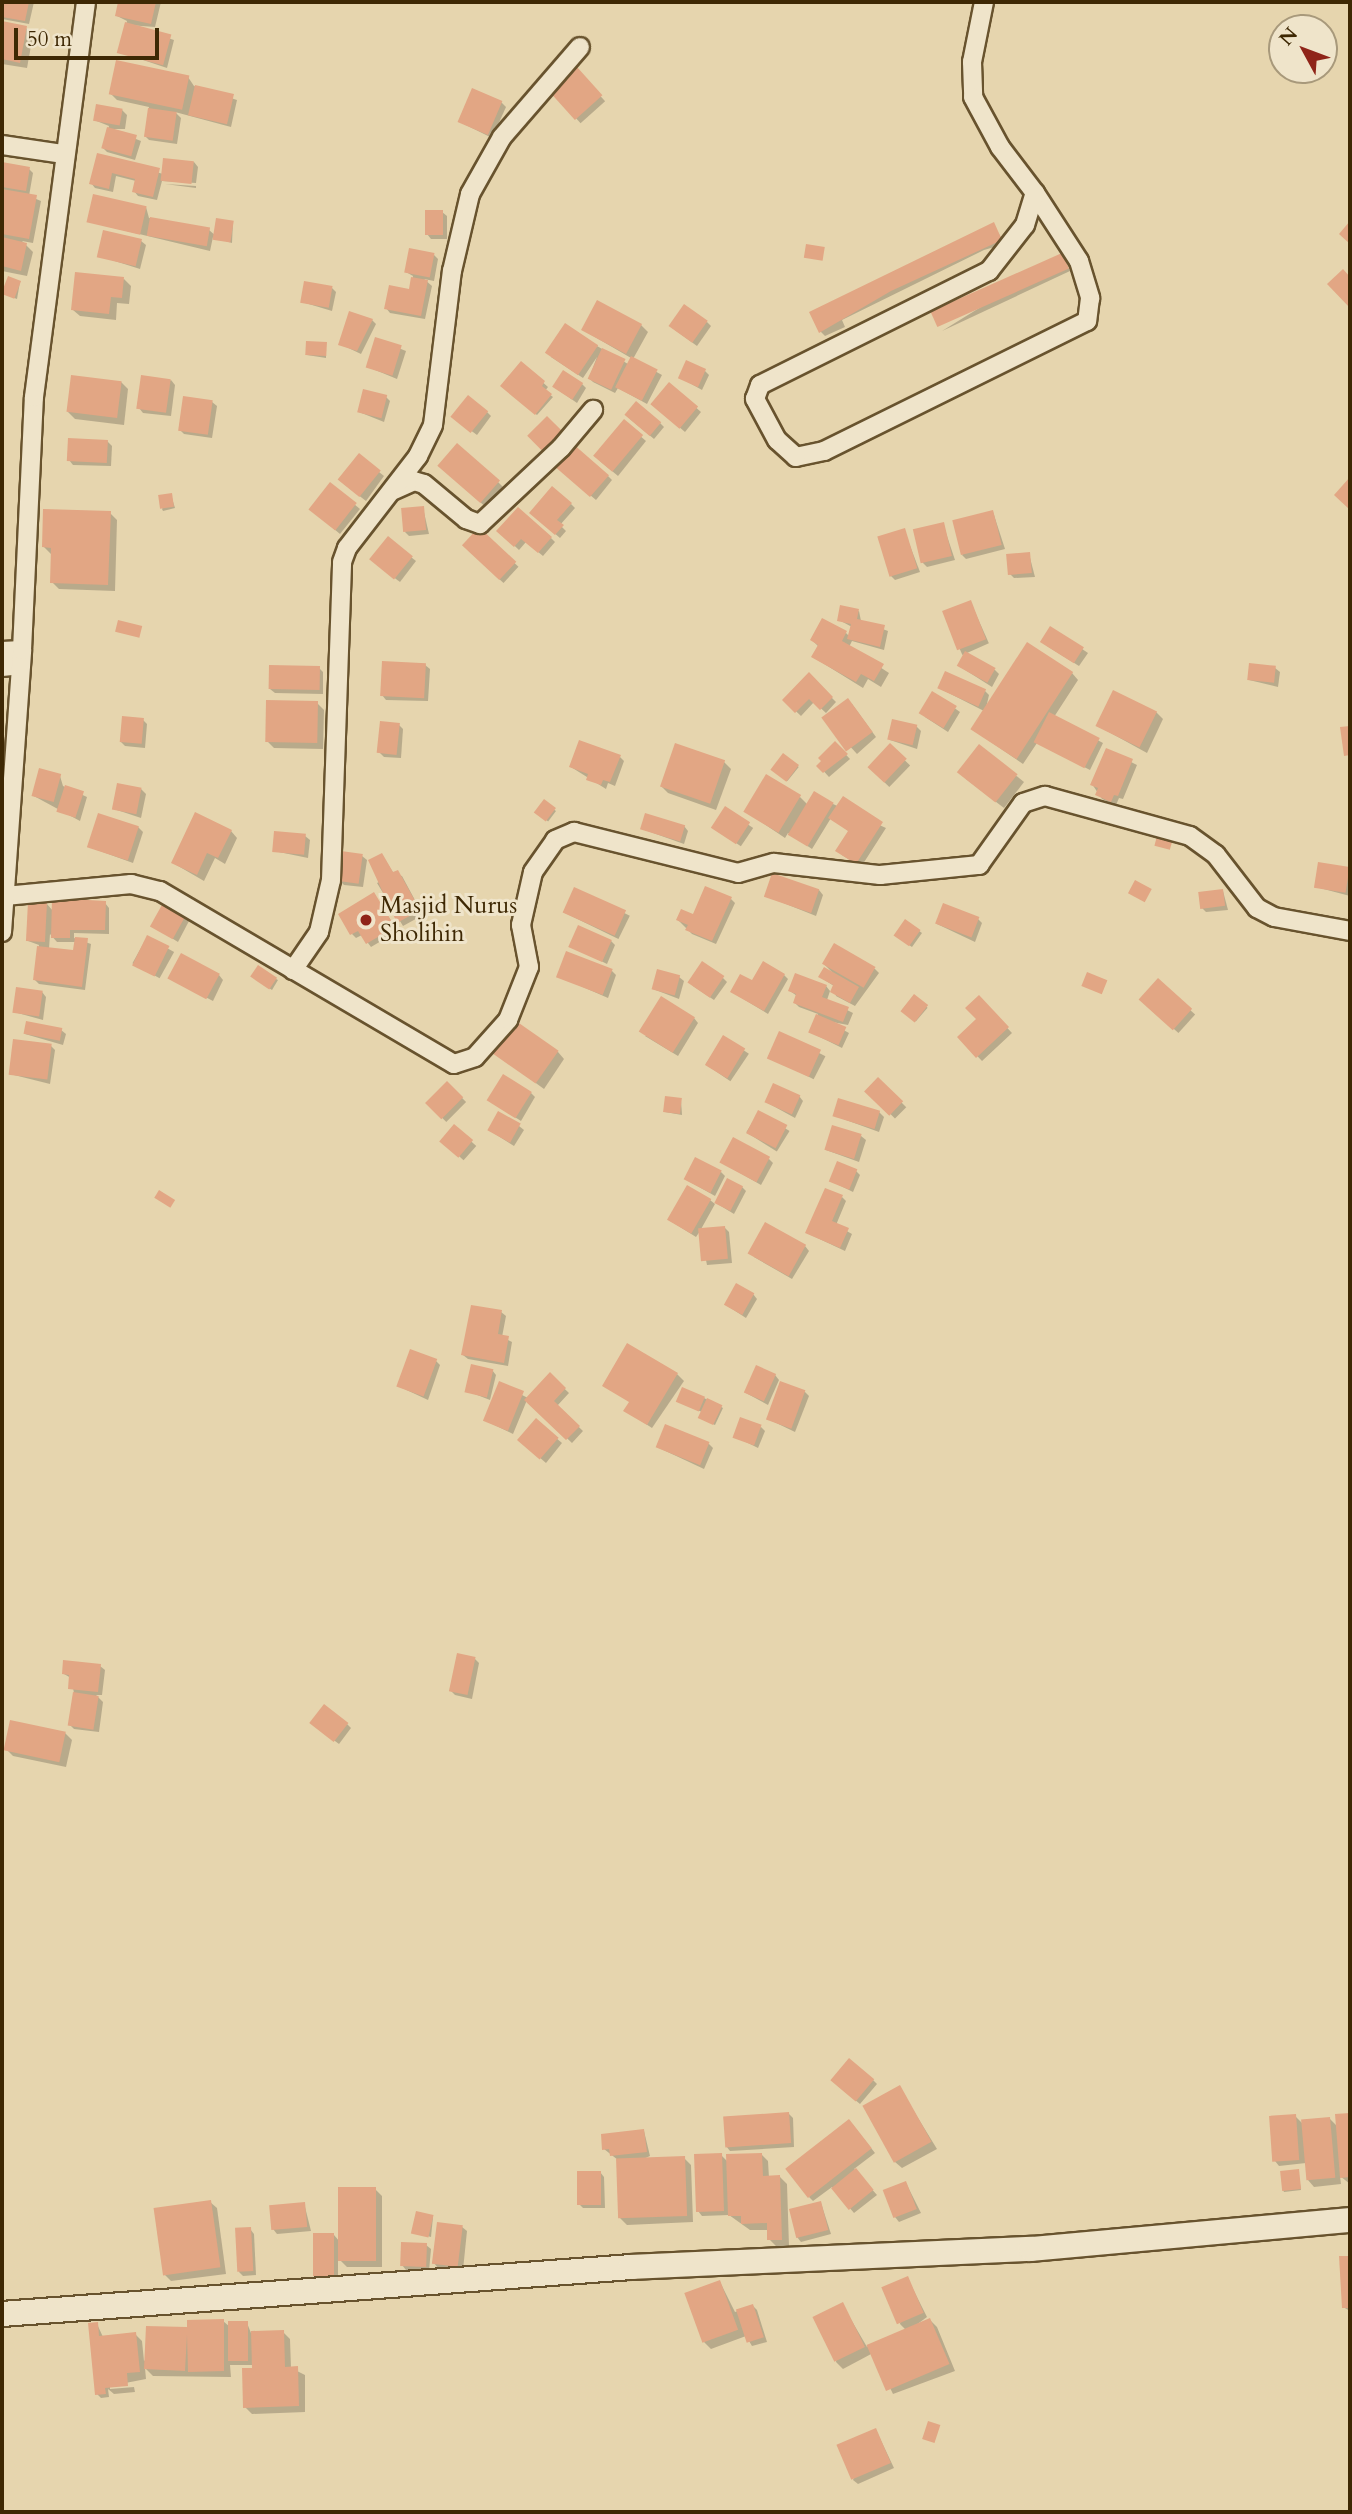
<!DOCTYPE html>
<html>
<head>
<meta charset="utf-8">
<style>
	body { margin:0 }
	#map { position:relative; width:1352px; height:2514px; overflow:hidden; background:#e6d5ae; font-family:Cardo,serif }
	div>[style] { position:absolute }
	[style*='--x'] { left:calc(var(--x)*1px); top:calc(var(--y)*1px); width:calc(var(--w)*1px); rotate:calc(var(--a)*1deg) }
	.shadow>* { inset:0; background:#0003; transform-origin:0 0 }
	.building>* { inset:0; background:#e2a684; transform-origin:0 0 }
	.roads { filter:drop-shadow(2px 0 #68532e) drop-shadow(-2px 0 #68532e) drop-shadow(0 2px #68532e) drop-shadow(0 -2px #68532e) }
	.street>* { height:18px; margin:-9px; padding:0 9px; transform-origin:9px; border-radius:9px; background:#efe4ca }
	.secondary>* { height:24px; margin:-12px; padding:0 12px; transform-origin:12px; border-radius:12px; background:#efe4ca }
	.dots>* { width:19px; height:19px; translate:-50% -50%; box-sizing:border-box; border:4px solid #efe4ca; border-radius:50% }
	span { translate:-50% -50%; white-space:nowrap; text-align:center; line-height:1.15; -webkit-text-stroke:6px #efe4ca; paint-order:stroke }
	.poi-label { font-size:24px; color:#3e2804 }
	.left { translate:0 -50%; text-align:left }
	.frame { position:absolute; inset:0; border:4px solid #3e2804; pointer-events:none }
	.north { position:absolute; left:1268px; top:14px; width:70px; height:70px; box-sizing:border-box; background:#efe4ca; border:2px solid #a8997b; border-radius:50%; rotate:311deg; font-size:19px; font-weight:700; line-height:28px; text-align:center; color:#3e2804 }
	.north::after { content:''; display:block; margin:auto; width:24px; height:32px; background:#8f2418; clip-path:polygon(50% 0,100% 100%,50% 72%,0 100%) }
	.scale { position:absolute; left:14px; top:28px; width:145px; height:32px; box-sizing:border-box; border:4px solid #3e2804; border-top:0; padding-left:9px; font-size:21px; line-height:24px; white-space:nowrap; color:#3e2804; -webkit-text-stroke:5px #efe4ca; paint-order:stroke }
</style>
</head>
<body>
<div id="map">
	<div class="shadow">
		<div style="clip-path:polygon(2px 2px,34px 2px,29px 24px,2px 19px)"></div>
		<div style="clip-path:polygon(120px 2px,161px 2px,155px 27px,128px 25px,174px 40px,167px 68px,119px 52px,127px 21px,117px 16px)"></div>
		<div style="clip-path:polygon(2px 23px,26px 28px,33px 35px,27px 68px,2px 64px)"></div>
		<div style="left:577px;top:70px;width:42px;height:33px;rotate:48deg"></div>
		<div style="clip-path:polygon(188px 77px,194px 86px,237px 100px,231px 127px,175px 112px,181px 118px,177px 144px,149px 140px,145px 136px,149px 107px,117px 100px,110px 93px)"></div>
		<div style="clip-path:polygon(501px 102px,506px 107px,492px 138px,460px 122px)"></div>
		<div style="clip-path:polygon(122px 110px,127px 115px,125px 129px,111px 129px,141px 141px,135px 160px,107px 152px,103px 148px,109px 126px,94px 120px)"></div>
		<div style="clip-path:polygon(98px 155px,163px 174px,194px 162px,198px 167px,196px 183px,162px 181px,157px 200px,138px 196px,134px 191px,136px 181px,116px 176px,113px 192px,95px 188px,91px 183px)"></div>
		<div style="clip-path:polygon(2px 164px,29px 169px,33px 173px,29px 196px,41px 201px,33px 243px,22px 241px,33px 252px,27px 276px,2px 271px)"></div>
		<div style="clip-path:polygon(165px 184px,196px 186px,196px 188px)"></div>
		<div style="clip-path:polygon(146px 207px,149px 218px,209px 230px,216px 236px,233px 222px,232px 243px,213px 237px,210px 251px,89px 222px)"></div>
		<div style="clip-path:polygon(442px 212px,447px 216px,447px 239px,431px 239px,427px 234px)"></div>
		<div style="clip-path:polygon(993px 224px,1005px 244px,984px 250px,842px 320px,845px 327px,825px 336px,821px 332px,812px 313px)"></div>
		<div style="clip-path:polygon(141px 241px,146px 245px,140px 269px,99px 256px)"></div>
		<div style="clip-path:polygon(434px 255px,438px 259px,434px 281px,424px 279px,432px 286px,425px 319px,390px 313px,386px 308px,410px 291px,413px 276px,406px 272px)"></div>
		<div style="clip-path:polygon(1063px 256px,1070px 271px,942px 331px)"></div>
		<div style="clip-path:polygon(124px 279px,131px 286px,129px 304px,117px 303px,116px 320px,80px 316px,73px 310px)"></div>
		<div style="clip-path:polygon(20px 282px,17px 299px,4px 294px)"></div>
		<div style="clip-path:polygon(332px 288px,336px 292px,332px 311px,302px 302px)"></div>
		<div style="clip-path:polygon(372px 320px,376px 324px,361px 354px,340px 344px)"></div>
		<div style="clip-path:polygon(707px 322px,711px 326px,697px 346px,675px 330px)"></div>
		<div style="clip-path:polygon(641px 325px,648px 332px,633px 359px,662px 375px,647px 404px,618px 388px,615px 393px,593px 382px,589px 378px,597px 357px,583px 378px,551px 357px,597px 346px,628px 364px,631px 358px,583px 330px)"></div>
		<div style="clip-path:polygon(376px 339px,406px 351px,397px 379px,368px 367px)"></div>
		<div style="clip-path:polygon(326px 344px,326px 358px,307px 355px)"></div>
		<div style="clip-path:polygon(522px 364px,548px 387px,545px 391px,553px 397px,537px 415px,507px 390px)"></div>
		<div style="clip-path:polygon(705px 371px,709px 375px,702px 390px,679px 377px)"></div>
		<div style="clip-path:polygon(171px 380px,175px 385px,171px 416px,143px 413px,139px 408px)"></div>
		<div style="clip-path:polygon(121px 382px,128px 389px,124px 425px,75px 419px,68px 412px)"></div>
		<div style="clip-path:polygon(582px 384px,586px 388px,577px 403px,554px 387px)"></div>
		<div style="clip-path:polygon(670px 385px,701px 412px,685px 432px,658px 409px)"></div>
		<div style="clip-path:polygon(386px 397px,390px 401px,384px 422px,359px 412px)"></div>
		<div style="clip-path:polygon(212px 402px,217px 406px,212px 438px,184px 434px,180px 430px)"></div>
		<div style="clip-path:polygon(487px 412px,491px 416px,477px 435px,458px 421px)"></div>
		<div style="clip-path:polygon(630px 419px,660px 423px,664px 427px,654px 439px)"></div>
		<div style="clip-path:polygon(624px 422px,646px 441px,618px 476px,600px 461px)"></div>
		<div style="clip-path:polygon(107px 441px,112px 446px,111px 466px,73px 465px,69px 460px)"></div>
		<div style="clip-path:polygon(359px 456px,384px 476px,366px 501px,344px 484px)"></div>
		<div style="clip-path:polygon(559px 469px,608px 476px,612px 480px,596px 500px)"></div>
		<div style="clip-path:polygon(446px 472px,498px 482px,505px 489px,488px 509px)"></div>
		<div style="clip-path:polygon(330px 484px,360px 509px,340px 534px,315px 513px)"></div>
		<div style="clip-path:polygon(171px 495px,175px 508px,163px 511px,162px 509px)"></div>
		<div style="clip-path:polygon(571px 504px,575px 508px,560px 525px,566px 531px,560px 538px,531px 513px)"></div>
		<div style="clip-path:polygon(423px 508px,429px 534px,409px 536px,405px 532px)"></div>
		<div style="clip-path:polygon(993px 512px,1005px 549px,966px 559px,962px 555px)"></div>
		<div style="clip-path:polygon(110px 513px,117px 520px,115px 591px,59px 589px,52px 582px,51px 554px,44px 547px)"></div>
		<div style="clip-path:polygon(943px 524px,955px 560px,927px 567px,922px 562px)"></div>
		<div style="left:479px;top:530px;width:54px;height:22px;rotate:43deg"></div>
		<div style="clip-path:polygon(904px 530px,920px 572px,895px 580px,891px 576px)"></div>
		<div style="clip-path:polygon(499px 531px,551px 538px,555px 542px,543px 556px,526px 542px,519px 550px)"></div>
		<div style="clip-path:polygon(388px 539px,416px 561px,400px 582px,376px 564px)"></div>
		<div style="clip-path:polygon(1029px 554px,1035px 577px,1014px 578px,1010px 574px)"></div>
		<div style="left:971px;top:603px;width:44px;height:29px;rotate:66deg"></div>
		<div style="clip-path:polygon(859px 611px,861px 621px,888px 631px,884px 650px,852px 641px,849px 647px,889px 673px,881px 687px,868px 679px,863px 688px,813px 657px,819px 647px,812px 640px,846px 633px,850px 637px,852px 627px,839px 620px)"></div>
		<div style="clip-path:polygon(1051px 628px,1088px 653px,1079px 666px,1047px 646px)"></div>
		<div style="clip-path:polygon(425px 665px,430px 669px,428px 701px,386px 700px,382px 695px)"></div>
		<div style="clip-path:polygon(959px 666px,995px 670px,999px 674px,992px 687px)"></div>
		<div style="clip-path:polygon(319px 668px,323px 672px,323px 694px,275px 693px,270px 689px)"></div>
		<div style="clip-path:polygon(1275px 668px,1280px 672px,1278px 687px,1249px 680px)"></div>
		<div style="clip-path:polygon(1072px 673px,1078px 680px,1054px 717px,1103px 743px,1090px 770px,1037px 743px,1023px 764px,972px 729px,984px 711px,939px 688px,985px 691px,989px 695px,986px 708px)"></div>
		<div style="clip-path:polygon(809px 675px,836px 702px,826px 713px,814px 702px,801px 716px,784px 700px)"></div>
		<div style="clip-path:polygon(933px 693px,960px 712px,948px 732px,925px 717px)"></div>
		<div style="clip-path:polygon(317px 703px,324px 710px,323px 749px,274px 748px,267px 741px)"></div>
		<div style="clip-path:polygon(852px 704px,876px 737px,857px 754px,826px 720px)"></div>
		<div style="clip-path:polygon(1156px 712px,1163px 719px,1147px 753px,1098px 726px)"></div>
		<div style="clip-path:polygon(143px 720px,147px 724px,145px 748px,125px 746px,121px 742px)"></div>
		<div style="clip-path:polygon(399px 725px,403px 729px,401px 758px,384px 757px,379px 752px)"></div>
		<div style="clip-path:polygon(916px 726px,921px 731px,917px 749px,890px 740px)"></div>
		<div style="clip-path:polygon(835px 743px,850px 759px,829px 777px,819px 766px)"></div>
		<div style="left:890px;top:746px;width:28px;height:30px;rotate:44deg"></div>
		<div style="clip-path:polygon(979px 746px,1024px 782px,1004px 808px,966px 779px)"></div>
		<div style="clip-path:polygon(1107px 750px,1137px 765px,1123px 799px,1119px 798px,1116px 805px,1102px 799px,1092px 784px)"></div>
		<div style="left:784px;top:755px;width:19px;height:18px;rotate:39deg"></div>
		<div style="clip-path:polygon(620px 757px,624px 761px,615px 786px,608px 783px,606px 789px,571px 767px)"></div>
		<div style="clip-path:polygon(724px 762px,731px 769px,716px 810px,668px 793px,661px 786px)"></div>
		<div style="clip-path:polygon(60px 776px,63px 786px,87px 797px,80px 821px,32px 795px)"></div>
		<div style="clip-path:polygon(141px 789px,146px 794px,141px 818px,114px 809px)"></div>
		<div style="clip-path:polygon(800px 797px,808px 805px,833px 804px,886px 828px,861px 867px,842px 855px,850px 832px,831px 818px,812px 849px,788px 833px,785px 838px,745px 811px)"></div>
		<div style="left:544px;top:802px;width:15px;height:13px;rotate:37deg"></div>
		<div style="left:725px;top:809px;width:34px;height:22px;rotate:34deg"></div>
		<div style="clip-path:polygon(684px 826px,688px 831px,684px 844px,642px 829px)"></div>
		<div style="clip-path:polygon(138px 827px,143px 832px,133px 863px,89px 847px)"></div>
		<div style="clip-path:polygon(231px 831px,237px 838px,225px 864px,215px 858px,204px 881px,173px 863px)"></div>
		<div style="clip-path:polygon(305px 836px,310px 840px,308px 858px,274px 851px)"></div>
		<div style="clip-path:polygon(382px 855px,394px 874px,402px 876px,423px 915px,403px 926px,377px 883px,381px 881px)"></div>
		<div style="clip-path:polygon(362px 856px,367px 860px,363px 887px,344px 885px,339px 880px)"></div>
		<div style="clip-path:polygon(1319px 864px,1350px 869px,1350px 896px,1316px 887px)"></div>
		<div style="left:575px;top:889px;width:61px;height:26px;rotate:26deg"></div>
		<div style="clip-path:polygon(819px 890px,823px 895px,816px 916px,766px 896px)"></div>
		<div style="clip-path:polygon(1223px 891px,1228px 910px,1206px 912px,1201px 907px)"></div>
		<div style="clip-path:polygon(374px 895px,398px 931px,371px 947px,362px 935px,356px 938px,352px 934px)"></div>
		<div style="clip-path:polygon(731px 899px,735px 903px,716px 944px,692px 934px,678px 920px)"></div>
		<div style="clip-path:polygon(evenodd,105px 903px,109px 908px,109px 934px,74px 933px,74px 938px,91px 944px,85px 990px,39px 984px,34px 979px,39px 945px,28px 941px,47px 904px,53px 911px,105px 903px,50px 934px,57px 942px,76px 942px,75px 952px,49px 949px,50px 934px)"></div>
		<div style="clip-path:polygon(185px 917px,189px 921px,178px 942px,152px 926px)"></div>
		<div style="clip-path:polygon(978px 919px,982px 923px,975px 942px,937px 924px)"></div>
		<div style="clip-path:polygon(905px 921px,922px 933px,912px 947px,897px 937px)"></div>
		<div style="left:147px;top:937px;width:31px;height:30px;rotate:29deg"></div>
		<div style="clip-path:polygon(611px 941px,615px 945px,607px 964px,571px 946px)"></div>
		<div style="clip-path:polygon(824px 964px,875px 969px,879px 973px,855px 1006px,836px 996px,834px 986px,820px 977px,833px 973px)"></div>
		<div style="clip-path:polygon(612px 971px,616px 975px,608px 998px,558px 976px)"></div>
		<div style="clip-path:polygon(219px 975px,223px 980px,213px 1001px,171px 979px)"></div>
		<div style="clip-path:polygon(784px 975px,788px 979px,768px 1014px,732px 992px)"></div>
		<div style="clip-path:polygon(679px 977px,684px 981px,679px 999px,653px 989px)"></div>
		<div style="clip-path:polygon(254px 978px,276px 979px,278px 980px,272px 990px)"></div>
		<div style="clip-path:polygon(723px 978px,727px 982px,714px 1000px,693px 986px)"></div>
		<div style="left:1158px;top:981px;width:50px;height:25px;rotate:42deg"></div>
		<div style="clip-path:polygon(826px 986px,830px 991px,827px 1000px,853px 1013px,848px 1025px,827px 1021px,849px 1033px,842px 1048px,810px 1032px,818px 1014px,799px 1007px,795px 1003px,797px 996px,790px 991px)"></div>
		<div style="clip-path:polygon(42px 992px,46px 997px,43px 1020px,14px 1012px)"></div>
		<div style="left:914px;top:996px;width:18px;height:18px;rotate:41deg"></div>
		<div style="clip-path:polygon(979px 998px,1012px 1033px,982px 1061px,959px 1037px,978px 1019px)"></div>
		<div style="clip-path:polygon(694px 1018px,698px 1023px,678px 1056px,645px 1036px)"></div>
		<div style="clip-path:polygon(61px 1030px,66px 1034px,63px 1045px,25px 1034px)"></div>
		<div style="left:780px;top:1033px;width:51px;height:26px;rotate:27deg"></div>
		<div style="left:724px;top:1037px;width:30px;height:33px;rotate:34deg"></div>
		<div style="clip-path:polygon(51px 1046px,55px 1050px,50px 1084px,10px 1074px)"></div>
		<div style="clip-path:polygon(558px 1052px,564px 1059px,544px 1089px,496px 1054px)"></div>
		<div style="left:878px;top:1079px;width:40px;height:16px;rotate:45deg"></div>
		<div style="left:447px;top:1083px;width:27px;height:28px;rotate:45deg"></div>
		<div style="clip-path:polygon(531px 1093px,535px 1097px,521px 1121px,494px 1104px)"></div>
		<div style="clip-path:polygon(799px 1096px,803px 1101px,795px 1118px,766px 1102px)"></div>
		<div style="clip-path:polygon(681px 1100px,682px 1115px,665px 1112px)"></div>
		<div style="left:759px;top:1112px;width:36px;height:24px;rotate:32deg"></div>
		<div style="clip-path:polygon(879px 1112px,884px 1117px,879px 1132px,835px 1116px)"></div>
		<div style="left:454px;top:1126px;width:30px;height:19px;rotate:42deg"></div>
		<div style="clip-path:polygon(519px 1126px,524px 1130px,514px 1146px,489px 1130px)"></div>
		<div style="clip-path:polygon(861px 1136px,866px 1140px,859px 1162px,826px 1150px)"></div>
		<div style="clip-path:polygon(769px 1159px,773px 1163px,761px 1185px,721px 1162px)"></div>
		<div style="clip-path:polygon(856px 1171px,860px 1175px,853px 1192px,831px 1181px)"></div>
		<div style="clip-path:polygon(721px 1172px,725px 1176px,715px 1196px,685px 1179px)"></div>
		<div style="clip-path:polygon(742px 1187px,746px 1191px,734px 1214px,716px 1203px)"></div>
		<div style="clip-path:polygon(842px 1197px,846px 1201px,836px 1225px,852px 1234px,845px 1251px,807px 1233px)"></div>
		<div style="clip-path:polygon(710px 1200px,715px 1204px,700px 1231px,725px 1228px,729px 1232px,732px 1263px,707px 1265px,700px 1231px,696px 1237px,669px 1220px)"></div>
		<div style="clip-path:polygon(805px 1246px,809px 1251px,792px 1279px,754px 1257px)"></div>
		<div style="clip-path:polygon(753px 1294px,757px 1299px,746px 1318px,726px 1305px)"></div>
		<div style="clip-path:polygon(501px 1312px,506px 1316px,502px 1337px,512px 1342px,508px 1366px,468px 1359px,463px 1355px)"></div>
		<div style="clip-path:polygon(436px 1361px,440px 1365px,428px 1400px,398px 1386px)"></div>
		<div style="clip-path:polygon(492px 1370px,496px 1375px,490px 1400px,467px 1391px)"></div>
		<div style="clip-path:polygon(677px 1374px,684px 1381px,652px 1428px,626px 1411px)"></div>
		<div style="clip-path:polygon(550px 1375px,569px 1393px,557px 1406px,583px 1431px,572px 1443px,527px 1400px,513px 1434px,486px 1421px,500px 1384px,528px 1398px)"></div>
		<div style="clip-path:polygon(775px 1375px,779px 1380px,768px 1405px,746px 1393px)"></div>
		<div style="clip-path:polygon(804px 1391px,809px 1396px,795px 1432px,768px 1419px)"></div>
		<div style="clip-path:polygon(704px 1398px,723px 1408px,715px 1425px,702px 1419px,702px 1412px,679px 1402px)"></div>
		<div style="clip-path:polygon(536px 1421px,562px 1443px,546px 1463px,524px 1444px)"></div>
		<div style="clip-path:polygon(761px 1427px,765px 1431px,758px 1448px,734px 1436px)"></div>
		<div style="clip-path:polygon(709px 1444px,713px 1448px,704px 1469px,657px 1447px)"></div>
		<div style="clip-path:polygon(475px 1659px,479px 1663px,472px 1699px,455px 1695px,451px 1691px)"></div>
		<div style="clip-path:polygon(100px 1666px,105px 1670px,102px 1695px,96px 1695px,103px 1702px,99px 1732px,74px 1729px,70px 1725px,74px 1693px,71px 1678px,64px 1674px)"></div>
		<div style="clip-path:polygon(347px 1724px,351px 1728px,339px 1744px,316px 1727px)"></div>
		<div style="clip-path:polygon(65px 1733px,72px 1740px,66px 1767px,13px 1756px,6px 1749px)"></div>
		<div style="clip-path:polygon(873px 2080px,877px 2084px,860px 2104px,837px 2085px)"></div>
		<div style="clip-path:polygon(899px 2087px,937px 2149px,902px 2168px,895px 2162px)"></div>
		<div style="clip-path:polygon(788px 2113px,793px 2118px,794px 2147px,730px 2151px,726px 2146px)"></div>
		<div style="clip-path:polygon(1350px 2115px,1350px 2184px,1340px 2176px,1341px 2184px,1314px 2187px,1308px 2180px,1306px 2163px,1279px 2166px,1275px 2161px,1295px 2116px,1303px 2124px,1329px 2118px,1338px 2127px,1337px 2116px)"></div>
		<div style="clip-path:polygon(853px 2125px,875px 2153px,854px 2169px,877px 2195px,854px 2213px,832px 2187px,813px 2201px,809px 2197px)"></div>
		<div style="clip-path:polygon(644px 2131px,650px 2156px,641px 2160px,684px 2158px,691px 2165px,693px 2222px,627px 2225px,620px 2218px,618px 2160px,604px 2149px)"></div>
		<div style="clip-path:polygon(761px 2154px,768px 2161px,769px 2178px,780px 2177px,787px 2184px,789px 2246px,776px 2246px,769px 2239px,769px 2230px,750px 2230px,729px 2215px,702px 2216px,698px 2211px,721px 2155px,728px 2162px)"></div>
		<div style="clip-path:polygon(1298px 2171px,1301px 2190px,1284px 2192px,1283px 2190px)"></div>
		<div style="clip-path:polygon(600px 2172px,604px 2177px,605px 2208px,583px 2208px,579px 2204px)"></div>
		<div style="clip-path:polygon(906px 2183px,921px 2213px,899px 2222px,895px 2217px)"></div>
		<div style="clip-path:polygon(375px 2189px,382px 2196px,382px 2267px,347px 2267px,338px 2258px,338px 2279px,320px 2279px,315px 2275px,334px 2235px,340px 2242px)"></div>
		<div style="clip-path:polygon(210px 2202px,217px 2208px,226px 2274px,171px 2281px,164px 2274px)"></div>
		<div style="clip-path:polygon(304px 2203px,311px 2231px,277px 2234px,273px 2229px)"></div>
		<div style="clip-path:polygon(821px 2203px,831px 2234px,801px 2242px,797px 2237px)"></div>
		<div style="clip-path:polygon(433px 2217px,431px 2237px,413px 2232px)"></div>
		<div style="clip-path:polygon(462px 2227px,467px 2231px,463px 2270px,438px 2268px,434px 2263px)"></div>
		<div style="clip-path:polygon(250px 2229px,254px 2234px,256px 2275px,243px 2276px,239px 2272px)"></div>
		<div style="clip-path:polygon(426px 2245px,431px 2249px,429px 2271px,406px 2270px,402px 2265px)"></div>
		<div style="clip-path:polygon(1341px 2258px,1350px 2258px,1350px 2311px,1343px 2307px)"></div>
		<div style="clip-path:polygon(908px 2279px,927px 2317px,912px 2328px,930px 2320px,937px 2327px,955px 2371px,893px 2394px,873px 2353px,843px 2369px,836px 2362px,842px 2304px,867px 2347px,906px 2330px,900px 2324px)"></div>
		<div style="clip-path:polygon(720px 2282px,735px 2312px,753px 2306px,757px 2310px,767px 2342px,752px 2346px,746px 2336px,711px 2349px,704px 2342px)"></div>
		<div style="clip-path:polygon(223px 2321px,230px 2327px,247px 2323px,251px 2333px,283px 2332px,290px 2339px,291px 2368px,305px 2375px,305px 2412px,252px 2414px,245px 2407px,254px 2365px,230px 2365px,231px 2377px,153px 2376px,145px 2368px,146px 2379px,110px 2386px,110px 2389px,134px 2387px,135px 2392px,114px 2394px,108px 2389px,109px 2397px,101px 2398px,97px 2394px,97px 2324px,103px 2337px,135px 2334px,142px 2341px,144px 2361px,189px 2329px)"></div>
		<div style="clip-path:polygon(876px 2430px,894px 2468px,858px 2484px,853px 2480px)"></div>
	</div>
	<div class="building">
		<div style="clip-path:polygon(2px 2px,29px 2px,25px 21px,2px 17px)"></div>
		<div style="clip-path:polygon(118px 2px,156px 2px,151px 24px,115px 16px)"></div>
		<div style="clip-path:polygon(2px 21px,27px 26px,20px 63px,2px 59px)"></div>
		<div style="left:125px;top:22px;width:48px;height:32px;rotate:15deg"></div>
		<div style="left:116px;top:60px;width:75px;height:35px;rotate:12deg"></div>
		<div style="left:577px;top:67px;width:38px;height:37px;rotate:48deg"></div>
		<div style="left:195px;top:85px;width:40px;height:31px;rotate:13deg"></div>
		<div style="left:472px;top:88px;width:33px;height:37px;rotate:23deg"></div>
		<div style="left:96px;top:104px;width:27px;height:17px;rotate:10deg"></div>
		<div style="left:148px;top:108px;width:29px;height:29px;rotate:8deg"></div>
		<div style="left:107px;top:127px;width:31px;height:22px;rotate:15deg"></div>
		<div style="clip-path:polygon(97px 153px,160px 168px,153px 197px,132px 192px,135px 179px,112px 173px,109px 189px,89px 184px)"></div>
		<div style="left:163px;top:158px;width:31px;height:23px;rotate:6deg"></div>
		<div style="clip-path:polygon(2px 162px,30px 167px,26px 191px,2px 187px)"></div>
		<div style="clip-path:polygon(2px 189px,37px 195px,29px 239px,2px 234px)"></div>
		<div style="left:93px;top:194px;width:55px;height:29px;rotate:13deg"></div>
		<div style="left:425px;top:210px;width:18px;height:25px"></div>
		<div style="left:150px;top:217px;width:61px;height:19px;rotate:10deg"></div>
		<div style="left:216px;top:218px;width:18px;height:22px;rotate:9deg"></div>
		<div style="clip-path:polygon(1350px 221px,1350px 244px,1339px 234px)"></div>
		<div style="clip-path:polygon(994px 222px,1002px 240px,891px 291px,819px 333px,809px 312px)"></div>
		<div style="left:103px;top:230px;width:40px;height:28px;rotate:13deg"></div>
		<div style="clip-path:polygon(2px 237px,27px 243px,21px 271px,2px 266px)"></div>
		<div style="left:806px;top:244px;width:19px;height:14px;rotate:9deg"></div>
		<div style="left:409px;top:248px;width:26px;height:25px;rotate:11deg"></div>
		<div style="left:1062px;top:253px;width:17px;height:144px;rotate:66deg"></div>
		<div style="clip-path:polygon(1343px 269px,1350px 277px,1350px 308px,1327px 284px)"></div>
		<div style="clip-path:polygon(75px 272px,124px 277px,122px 298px,111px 297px,109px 314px,71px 310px)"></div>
		<div style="left:8px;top:276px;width:14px;height:19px;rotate:21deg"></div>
		<div style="clip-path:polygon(411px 277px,428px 280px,421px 316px,384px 309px,389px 285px,409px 289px)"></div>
		<div style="left:304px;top:281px;width:29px;height:22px;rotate:10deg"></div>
		<div style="left:597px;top:300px;width:51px;height:34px;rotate:28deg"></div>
		<div style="left:684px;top:304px;width:29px;height:27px;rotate:35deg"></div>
		<div style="clip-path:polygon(349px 311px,373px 319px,357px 351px,338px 345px)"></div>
		<div style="left:565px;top:323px;width:40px;height:36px;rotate:34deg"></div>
		<div style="left:375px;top:337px;width:28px;height:32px;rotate:17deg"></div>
		<div style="left:306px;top:341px;width:21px;height:14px;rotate:3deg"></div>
		<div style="left:602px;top:348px;width:26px;height:34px;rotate:25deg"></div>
		<div style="left:631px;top:356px;width:30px;height:35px;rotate:27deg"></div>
		<div style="left:686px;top:360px;width:22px;height:20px;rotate:24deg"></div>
		<div style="clip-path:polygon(521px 361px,545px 381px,542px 386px,552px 394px,535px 415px,500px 386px)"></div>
		<div style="left:563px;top:370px;width:24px;height:20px;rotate:33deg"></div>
		<div style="left:71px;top:375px;width:51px;height:37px;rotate:7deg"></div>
		<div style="left:141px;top:375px;width:30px;height:34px;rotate:8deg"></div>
		<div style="left:669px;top:382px;width:38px;height:29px;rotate:40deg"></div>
		<div style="left:363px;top:389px;width:25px;height:24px;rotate:14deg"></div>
		<div style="left:468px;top:395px;width:26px;height:28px;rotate:39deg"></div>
		<div style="left:183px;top:396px;width:30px;height:35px;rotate:8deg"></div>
		<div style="left:636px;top:401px;width:33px;height:18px;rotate:40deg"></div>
		<div style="left:547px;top:416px;width:27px;height:28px;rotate:45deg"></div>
		<div style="left:624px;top:419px;width:25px;height:48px;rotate:40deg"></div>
		<div style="left:68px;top:438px;width:40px;height:23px;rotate:3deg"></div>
		<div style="left:457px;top:443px;width:57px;height:30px;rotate:41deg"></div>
		<div style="left:572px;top:443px;width:49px;height:29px;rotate:41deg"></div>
		<div style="left:359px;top:453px;width:28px;height:34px;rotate:39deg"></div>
		<div style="clip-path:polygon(1350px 477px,1350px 510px,1334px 495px)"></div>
		<div style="left:330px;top:482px;width:34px;height:35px;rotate:38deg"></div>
		<div style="clip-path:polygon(552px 486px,572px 503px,557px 520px,564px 525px,555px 535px,529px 513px)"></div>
		<div style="left:172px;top:493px;width:14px;height:14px;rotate:82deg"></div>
		<div style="left:424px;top:506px;width:24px;height:23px;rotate:85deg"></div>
		<div style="clip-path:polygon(518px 507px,552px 537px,538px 553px,521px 539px,514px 547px,496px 531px)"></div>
		<div style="clip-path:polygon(43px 509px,111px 511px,108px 585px,50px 583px,51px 548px,42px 547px)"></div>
		<div style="left:993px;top:510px;width:36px;height:42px;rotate:76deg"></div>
		<div style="left:944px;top:522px;width:35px;height:32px;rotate:77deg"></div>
		<div style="left:479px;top:527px;width:51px;height:25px;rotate:43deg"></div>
		<div style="left:905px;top:528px;width:42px;height:29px;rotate:73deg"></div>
		<div style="left:388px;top:536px;width:32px;height:30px;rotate:39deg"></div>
		<div style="left:1030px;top:552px;width:21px;height:24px;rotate:85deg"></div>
		<div style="left:971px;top:600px;width:42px;height:31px;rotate:69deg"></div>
		<div style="clip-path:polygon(840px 605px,859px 609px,857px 619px,885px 625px,880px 647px,847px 639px,851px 624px,837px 621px)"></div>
		<div style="clip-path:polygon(822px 618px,847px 631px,842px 641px,884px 664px,874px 681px,861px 674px,856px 682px,811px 657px,818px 645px,810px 640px)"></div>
		<div style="left:118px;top:620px;width:25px;height:12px;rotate:14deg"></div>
		<div style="left:1050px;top:626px;width:40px;height:19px;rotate:32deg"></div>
		<div style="left:1027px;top:642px;width:55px;height:104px;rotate:33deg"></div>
		<div style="left:965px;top:651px;width:35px;height:17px;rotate:29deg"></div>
		<div style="left:382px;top:661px;width:44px;height:35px;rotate:3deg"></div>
		<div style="left:1249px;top:663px;width:27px;height:17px;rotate:6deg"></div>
		<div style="left:269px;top:665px;width:51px;height:24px;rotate:1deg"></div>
		<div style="left:945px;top:671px;width:45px;height:19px;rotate:24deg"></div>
		<div style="clip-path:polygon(809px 672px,833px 697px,820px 710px,809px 699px,795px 713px,782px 700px)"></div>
		<div style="left:1113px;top:690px;width:49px;height:40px;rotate:26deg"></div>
		<div style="left:932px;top:691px;width:29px;height:26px;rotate:31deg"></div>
		<div style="left:848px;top:698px;width:42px;height:33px;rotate:54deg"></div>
		<div style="left:266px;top:700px;width:52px;height:42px;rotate:1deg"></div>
		<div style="left:1049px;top:712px;width:57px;height:34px;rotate:27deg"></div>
		<div style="left:122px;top:716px;width:22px;height:26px;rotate:5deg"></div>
		<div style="left:892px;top:719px;width:26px;height:21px;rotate:13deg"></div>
		<div style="left:380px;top:721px;width:20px;height:32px;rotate:6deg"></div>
		<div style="clip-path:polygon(1350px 726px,1350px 755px,1344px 756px,1340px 727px)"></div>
		<div style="clip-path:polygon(579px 740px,621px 755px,610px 782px,603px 780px,601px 785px,586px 780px,588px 774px,569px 767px)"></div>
		<div style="clip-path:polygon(835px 741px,848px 754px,823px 773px,816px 766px,821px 761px,818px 758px)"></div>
		<div style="left:675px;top:743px;width:53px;height:46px;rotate:19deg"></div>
		<div style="left:890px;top:743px;width:23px;height:33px;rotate:43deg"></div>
		<div style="left:979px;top:744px;width:49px;height:36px;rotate:38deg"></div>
		<div style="clip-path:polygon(1106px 748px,1133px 759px,1118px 796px,1114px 795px,1111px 802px,1095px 795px,1098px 788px,1090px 785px)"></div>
		<div style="left:783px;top:753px;width:20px;height:21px;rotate:37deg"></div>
		<div style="left:39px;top:768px;width:23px;height:29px;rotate:15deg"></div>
		<div style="left:766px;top:774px;width:41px;height:44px;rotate:31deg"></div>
		<div style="left:117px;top:783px;width:25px;height:27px;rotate:11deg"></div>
		<div style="left:65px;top:785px;width:20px;height:28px;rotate:18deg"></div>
		<div style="left:814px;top:791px;width:23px;height:51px;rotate:31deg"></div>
		<div style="clip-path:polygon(843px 796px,883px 822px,856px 864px,835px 851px,848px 831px,828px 818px)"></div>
		<div style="left:544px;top:799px;width:15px;height:17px;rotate:37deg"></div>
		<div style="left:725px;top:806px;width:30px;height:26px;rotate:33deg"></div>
		<div style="clip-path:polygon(195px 812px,232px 830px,218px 858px,207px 853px,197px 875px,171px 863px)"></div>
		<div style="left:98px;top:813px;width:43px;height:36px;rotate:18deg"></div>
		<div style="left:645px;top:813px;width:42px;height:17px;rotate:17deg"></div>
		<div style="left:274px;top:831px;width:32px;height:21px;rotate:5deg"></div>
		<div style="left:1157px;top:836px;width:16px;height:10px;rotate:15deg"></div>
		<div style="left:341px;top:851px;width:22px;height:30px;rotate:8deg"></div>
		<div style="clip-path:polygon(382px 853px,393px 872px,398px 870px,420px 910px,397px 923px,368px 860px)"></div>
		<div style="left:1318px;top:862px;width:32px;height:26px;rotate:9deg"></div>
		<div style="left:772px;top:873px;width:50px;height:25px;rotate:19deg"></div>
		<div style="left:1135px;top:880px;width:19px;height:15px;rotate:28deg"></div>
		<div style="clip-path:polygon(705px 886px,732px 897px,712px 941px,685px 930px,688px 925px,676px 920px,681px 909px,693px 914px)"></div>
		<div style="left:574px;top:887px;width:57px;height:28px;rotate:24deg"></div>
		<div style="left:1223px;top:889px;width:17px;height:25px;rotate:83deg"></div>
		<div style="clip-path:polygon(374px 892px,395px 927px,366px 944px,358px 931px,350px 935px,338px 914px)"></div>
		<div style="clip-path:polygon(52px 898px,106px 901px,105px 930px,70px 930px,70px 938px,51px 938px)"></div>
		<div style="left:28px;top:902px;width:19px;height:39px;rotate:3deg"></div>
		<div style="left:163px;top:903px;width:26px;height:27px;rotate:29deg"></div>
		<div style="left:943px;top:903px;width:39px;height:22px;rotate:21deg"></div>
		<div style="left:905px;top:919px;width:19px;height:20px;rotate:35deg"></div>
		<div style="left:578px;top:925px;width:37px;height:24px;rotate:24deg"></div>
		<div style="left:147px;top:935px;width:25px;height:34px;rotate:26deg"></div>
		<div style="clip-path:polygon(75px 937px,88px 938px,82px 987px,33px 980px,37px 946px,73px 950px)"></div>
		<div style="left:834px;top:943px;width:48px;height:24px;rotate:30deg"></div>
		<div style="left:566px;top:951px;width:50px;height:28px;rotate:21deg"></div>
		<div style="left:181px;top:953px;width:44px;height:29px;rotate:28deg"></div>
		<div style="left:702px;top:961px;width:27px;height:26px;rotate:34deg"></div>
		<div style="clip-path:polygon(763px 961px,785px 974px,764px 1011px,730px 992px,740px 974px,752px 980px)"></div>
		<div style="left:258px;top:965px;width:23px;height:14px;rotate:34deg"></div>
		<div style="clip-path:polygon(824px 967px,859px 987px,850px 1003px,830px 992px,833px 985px,818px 977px)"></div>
		<div style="left:657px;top:969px;width:24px;height:21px;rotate:15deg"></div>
		<div style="left:1087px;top:972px;width:22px;height:15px;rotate:22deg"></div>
		<div style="clip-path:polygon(795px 973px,827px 985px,822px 997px,849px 1007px,843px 1022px,793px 1003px,796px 994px,788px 991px)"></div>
		<div style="left:1158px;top:978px;width:46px;height:29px;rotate:42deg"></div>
		<div style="left:16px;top:987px;width:27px;height:26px;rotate:8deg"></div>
		<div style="left:914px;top:994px;width:18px;height:22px;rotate:38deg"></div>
		<div style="clip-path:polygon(979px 995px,1009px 1027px,976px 1058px,957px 1037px,976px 1019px,965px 1008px)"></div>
		<div style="left:661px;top:996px;width:40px;height:42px;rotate:32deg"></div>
		<div style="left:816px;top:1014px;width:33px;height:20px;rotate:23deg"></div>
		<div style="left:26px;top:1021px;width:37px;height:13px;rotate:11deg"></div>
		<div style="left:516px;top:1021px;width:52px;height:40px;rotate:35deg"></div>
		<div style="left:779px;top:1031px;width:46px;height:30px;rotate:24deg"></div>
		<div style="left:723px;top:1035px;width:26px;height:35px;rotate:31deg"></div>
		<div style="left:13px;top:1039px;width:39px;height:36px;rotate:7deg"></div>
		<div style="left:503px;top:1074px;width:34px;height:31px;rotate:32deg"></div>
		<div style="left:878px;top:1077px;width:35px;height:20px;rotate:44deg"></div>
		<div style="left:447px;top:1081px;width:23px;height:31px;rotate:45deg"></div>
		<div style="left:773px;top:1083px;width:30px;height:21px;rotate:24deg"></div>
		<div style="left:665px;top:1096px;width:17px;height:16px;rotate:7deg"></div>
		<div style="left:838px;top:1098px;width:44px;height:19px;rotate:17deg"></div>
		<div style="left:758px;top:1110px;width:33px;height:26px;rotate:27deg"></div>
		<div style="left:498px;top:1111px;width:26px;height:22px;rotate:29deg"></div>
		<div style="left:454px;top:1124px;width:25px;height:23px;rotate:40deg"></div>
		<div style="left:832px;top:1125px;width:31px;height:26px;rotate:17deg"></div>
		<div style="left:733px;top:1137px;width:42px;height:29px;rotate:28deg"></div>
		<div style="left:695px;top:1157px;width:30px;height:25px;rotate:27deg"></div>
		<div style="left:837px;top:1161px;width:22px;height:22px;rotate:22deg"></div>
		<div style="left:727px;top:1178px;width:18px;height:28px;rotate:27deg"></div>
		<div style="left:687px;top:1185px;width:28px;height:40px;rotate:30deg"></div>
		<div style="clip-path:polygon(825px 1188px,843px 1195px,832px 1221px,849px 1228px,840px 1248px,805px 1233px)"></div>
		<div style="left:159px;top:1190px;width:19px;height:9px;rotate:32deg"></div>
		<div style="left:765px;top:1222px;width:47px;height:36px;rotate:29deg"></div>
		<div style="left:725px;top:1226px;width:33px;height:27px;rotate:85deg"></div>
		<div style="left:736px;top:1283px;width:21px;height:25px;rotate:29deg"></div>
		<div style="clip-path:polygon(471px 1305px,502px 1310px,498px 1334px,509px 1336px,504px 1363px,461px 1355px)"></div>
		<div style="clip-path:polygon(627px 1343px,678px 1373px,647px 1425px,623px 1411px,629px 1402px,602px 1386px)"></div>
		<div style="left:410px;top:1349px;width:29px;height:40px;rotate:20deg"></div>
		<div style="left:471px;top:1364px;width:23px;height:29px;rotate:13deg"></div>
		<div style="left:756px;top:1365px;width:22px;height:30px;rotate:24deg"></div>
		<div style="clip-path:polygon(550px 1372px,566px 1388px,554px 1401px,580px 1426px,566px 1440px,524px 1400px)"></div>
		<div style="left:499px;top:1381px;width:27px;height:43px;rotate:22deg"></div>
		<div style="left:780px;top:1381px;width:27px;height:41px;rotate:20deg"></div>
		<div style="left:682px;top:1387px;width:25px;height:16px;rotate:23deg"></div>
		<div style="left:707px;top:1398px;width:17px;height:22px;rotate:25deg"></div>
		<div style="left:740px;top:1417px;width:23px;height:22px;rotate:20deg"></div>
		<div style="left:536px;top:1418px;width:30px;height:29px;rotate:41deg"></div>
		<div style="left:665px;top:1424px;width:48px;height:25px;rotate:22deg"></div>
		<div style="left:457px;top:1653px;width:19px;height:39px;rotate:12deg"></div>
		<div style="clip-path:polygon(63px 1660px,101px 1664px,98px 1692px,68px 1689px,69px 1675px,62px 1674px)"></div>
		<div style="left:73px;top:1692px;width:26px;height:34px;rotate:9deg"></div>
		<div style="left:324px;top:1704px;width:31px;height:24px;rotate:38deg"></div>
		<div style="left:10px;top:1720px;width:57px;height:31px;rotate:12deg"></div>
		<div style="left:849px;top:2058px;width:33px;height:29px;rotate:40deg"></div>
		<div style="left:900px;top:2085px;width:65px;height:43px;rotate:61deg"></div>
		<div style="left:789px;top:2112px;width:31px;height:66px;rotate:86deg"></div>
		<div style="clip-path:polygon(1350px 2113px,1350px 2177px,1340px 2178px,1335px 2114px)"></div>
		<div style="left:1296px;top:2114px;width:46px;height:27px;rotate:86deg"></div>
		<div style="left:1330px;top:2117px;width:61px;height:29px;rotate:85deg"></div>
		<div style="left:849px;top:2119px;width:37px;height:81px;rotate:52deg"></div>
		<div style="clip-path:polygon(644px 2129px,647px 2152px,610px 2156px,609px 2149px,602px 2150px,601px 2134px)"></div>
		<div style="left:722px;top:2153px;width:58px;height:28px;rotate:88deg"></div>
		<div style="clip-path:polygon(762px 2153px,763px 2176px,780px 2175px,782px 2240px,767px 2240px,767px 2223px,741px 2224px,741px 2216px,728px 2216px,726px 2154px)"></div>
		<div style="left:685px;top:2156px;width:60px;height:69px;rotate:88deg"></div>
		<div style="left:856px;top:2168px;width:28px;height:32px;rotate:51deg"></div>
		<div style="left:1299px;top:2169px;width:20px;height:19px;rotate:84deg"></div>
		<div style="left:577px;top:2171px;width:24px;height:34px"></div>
		<div style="left:906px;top:2181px;width:30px;height:25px;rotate:69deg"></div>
		<div style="left:338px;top:2187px;width:38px;height:74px"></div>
		<div style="left:211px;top:2200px;width:68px;height:58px;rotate:82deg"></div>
		<div style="left:821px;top:2201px;width:30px;height:33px;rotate:76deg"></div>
		<div style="left:305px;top:2202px;width:25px;height:36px;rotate:85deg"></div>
		<div style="left:416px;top:2211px;width:18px;height:23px;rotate:13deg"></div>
		<div style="left:437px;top:2222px;width:26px;height:42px;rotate:7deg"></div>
		<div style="left:251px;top:2227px;width:44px;height:16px;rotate:87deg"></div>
		<div style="left:313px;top:2233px;width:21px;height:43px"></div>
		<div style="left:401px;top:2242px;width:26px;height:24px;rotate:2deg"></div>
		<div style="clip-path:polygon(1339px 2256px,1350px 2256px,1350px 2308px,1342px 2308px)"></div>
		<div style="left:908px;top:2276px;width:40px;height:29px;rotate:67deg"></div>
		<div style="left:720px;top:2280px;width:53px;height:38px;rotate:70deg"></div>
		<div style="left:843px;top:2302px;width:50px;height:34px;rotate:64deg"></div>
		<div style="left:753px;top:2304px;width:35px;height:18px;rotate:72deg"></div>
		<div style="left:930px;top:2318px;width:50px;height:69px;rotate:67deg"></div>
		<div style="clip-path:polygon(224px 2319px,224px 2371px,188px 2372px,187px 2335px,185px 2371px,144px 2369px,146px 2326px,187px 2327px,187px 2320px)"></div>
		<div style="left:228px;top:2321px;width:20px;height:40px"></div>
		<div style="clip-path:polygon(98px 2322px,99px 2336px,136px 2332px,140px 2372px,127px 2373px,128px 2386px,105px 2388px,106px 2394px,95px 2395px,88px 2323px)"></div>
		<div style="clip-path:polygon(284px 2330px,285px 2367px,298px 2366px,299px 2406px,243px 2408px,242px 2368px,252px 2368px,251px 2331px)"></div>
		<div style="left:928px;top:2421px;width:13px;height:19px;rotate:18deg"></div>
		<div style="left:876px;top:2428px;width:38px;height:43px;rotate:67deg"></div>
	</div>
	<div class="roads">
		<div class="street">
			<div style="--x:984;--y:2;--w:61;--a:101.3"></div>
			<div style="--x:972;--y:62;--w:35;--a:88"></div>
			<div style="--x:973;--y:97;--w:57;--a:61.6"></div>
			<div style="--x:1000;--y:147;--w:58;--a:52.7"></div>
			<div style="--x:1035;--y:193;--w:81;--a:57.1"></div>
			<div style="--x:1079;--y:261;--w:39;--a:73"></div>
			<div style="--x:1090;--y:298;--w:23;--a:97"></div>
			<div style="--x:1087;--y:321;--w:293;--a:153.7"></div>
			<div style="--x:824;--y:451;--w:29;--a:168"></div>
			<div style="--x:796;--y:457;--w:25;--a:-138"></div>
			<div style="--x:777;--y:440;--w:47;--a:-118.2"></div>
			<div style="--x:755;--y:399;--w:15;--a:-70"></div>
			<div style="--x:760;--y:385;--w:256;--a:-26.5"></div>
			<div style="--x:989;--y:271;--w:58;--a:-52"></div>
			<div style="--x:1025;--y:225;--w:34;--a:-73"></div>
			<div style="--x:2;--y:145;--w:62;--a:8.4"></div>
			<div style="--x:394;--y:490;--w:22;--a:-24"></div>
			<div style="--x:414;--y:481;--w:10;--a:17"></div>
			<div style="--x:424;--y:484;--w:55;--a:39.8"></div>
			<div style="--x:466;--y:519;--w:15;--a:20"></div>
			<div style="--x:480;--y:524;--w:111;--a:-43.2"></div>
			<div style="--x:561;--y:448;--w:50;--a:-49.9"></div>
			<div style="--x:2;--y:651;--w:20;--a:-3"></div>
			<div style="--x:2;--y:667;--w:19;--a:-6"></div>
			<div style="--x:5;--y:896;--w:127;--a:-5.4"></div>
			<div style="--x:131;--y:884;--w:30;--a:14"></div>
			<div style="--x:160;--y:891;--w:341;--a:30.5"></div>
			<div style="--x:454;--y:1064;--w:22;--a:-18"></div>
			<div style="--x:475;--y:1057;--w:50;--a:-48.3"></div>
			<div style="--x:508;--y:1020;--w:57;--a:-68.4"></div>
			<div style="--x:529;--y:967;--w:43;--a:-100.8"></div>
			<div style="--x:521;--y:925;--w:54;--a:-77.2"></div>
			<div style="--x:533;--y:872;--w:39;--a:-55"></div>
			<div style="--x:555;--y:840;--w:21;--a:-23"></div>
			<div style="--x:574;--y:832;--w:169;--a:14"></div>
			<div style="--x:738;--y:873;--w:37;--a:-16"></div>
			<div style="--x:774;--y:863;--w:107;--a:6.5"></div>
			<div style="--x:880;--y:875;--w:100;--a:-5.8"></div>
			<div style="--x:979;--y:865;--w:76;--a:-54.6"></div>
			<div style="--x:1023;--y:803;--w:23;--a:-18"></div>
			<div style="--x:1045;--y:796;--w:150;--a:15.4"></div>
			<div style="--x:1190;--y:836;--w:32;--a:36"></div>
			<div style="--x:1216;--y:855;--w:67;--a:52.3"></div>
			<div style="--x:1257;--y:908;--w:19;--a:28"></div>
			<div style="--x:1274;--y:917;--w:77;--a:10.4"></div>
			<div style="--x:2;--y:932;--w:283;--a:-85.9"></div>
			<div style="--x:22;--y:650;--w:253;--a:-87.3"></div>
			<div style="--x:34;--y:397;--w:398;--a:-82.5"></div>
			<div style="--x:293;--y:970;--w:46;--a:-55.6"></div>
			<div style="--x:319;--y:932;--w:53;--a:-77"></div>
			<div style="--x:331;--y:880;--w:318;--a:-88"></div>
			<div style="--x:342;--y:562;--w:15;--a:-70"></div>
			<div style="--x:347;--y:548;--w:116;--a:-52.3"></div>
			<div style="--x:418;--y:456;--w:34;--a:-64"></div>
			<div style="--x:433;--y:425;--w:155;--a:-83"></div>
			<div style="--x:452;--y:271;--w:79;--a:-76.8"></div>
			<div style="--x:470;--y:194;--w:65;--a:-60.7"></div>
			<div style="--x:502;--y:137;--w:119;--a:-49.1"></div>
		</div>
		<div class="secondary">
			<div style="--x:2;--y:2314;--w:631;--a:-4.27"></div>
			<div style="--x:631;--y:2267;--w:400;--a:-2.6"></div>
			<div style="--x:1031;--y:2249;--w:320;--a:-5.2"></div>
		</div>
	</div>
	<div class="dots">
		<div style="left:366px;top:920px;background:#8f2418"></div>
	</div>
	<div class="poi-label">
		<span class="left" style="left:380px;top:920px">Masjid Nurus<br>Sholihin</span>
	</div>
	<div class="frame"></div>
	<div class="north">N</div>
	<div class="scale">50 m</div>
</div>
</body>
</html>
